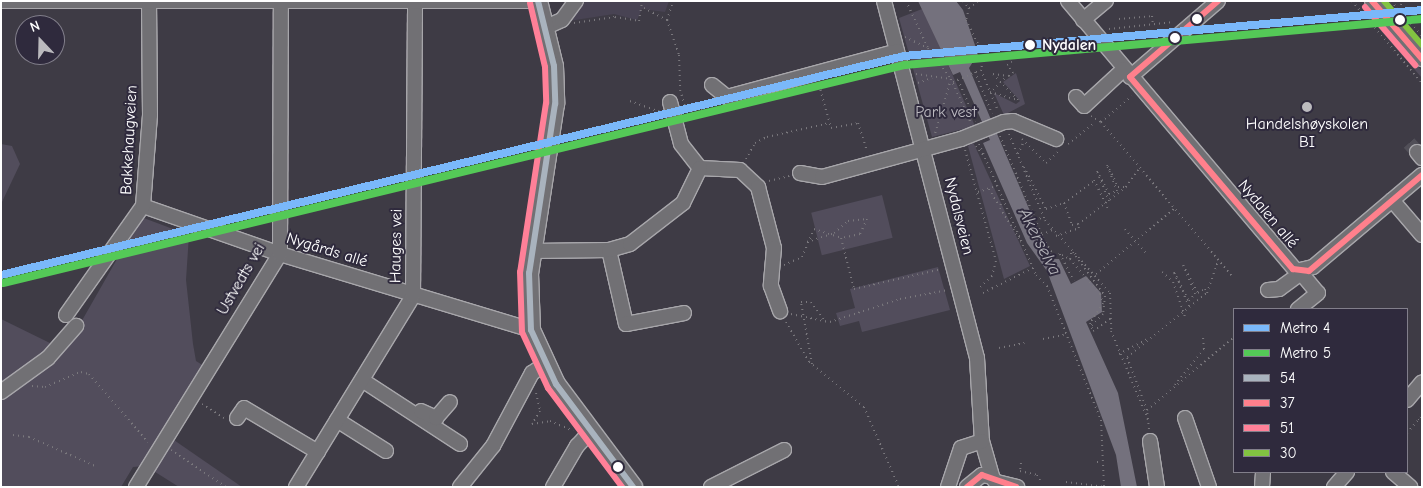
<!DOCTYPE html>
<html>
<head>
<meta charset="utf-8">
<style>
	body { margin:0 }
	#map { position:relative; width:1423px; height:488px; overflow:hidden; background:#3e3b45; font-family:"Comic Neue",sans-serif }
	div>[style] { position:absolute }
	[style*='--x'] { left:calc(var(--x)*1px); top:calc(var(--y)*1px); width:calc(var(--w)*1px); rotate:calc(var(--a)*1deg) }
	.built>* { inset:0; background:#484353 }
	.green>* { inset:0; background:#524d5c; transform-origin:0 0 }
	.water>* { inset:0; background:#74717d }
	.minor-tunnel>* { height:14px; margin-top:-7px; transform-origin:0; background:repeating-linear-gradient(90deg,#514f58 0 14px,transparent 0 21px) }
	.path>* { height:2px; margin-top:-1px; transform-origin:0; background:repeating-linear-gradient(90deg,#7a787d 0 1px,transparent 0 5px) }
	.roads { filter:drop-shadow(1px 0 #a8a7ab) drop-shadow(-1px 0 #a8a7ab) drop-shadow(0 1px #a8a7ab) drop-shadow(0 -1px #a8a7ab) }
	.minor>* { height:14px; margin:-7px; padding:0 7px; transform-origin:7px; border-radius:7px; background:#717074 }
	.major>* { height:18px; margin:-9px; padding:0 9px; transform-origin:9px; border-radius:9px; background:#717074 }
	.bus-1>* { height:6px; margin:-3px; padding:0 3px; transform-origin:3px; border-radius:3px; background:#a9b3be }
	.bus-2>* { height:6px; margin:-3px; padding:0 3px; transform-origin:3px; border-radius:3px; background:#ff808c }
	.bus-3>* { height:6px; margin:-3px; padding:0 3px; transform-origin:3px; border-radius:3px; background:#ff8098 }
	.bus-4>* { height:6px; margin:-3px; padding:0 3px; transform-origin:3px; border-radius:3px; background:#82c341 }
	.metro-1>* { height:8px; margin:-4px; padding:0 4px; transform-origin:4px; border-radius:4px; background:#7ab8fa }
	.metro-2>* { height:8px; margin:-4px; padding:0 4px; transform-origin:4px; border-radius:4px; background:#54c957 }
	.dots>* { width:14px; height:14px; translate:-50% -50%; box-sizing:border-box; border:2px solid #2f2a3d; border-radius:50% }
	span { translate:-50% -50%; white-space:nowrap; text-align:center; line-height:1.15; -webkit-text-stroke:4px #2f2a3d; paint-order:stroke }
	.stop-label { font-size:16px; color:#fff; font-weight:700 }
	.left { translate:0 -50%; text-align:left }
	.park-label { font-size:16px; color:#bbb9bf }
	.poi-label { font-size:16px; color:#fff }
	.street-label { font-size:16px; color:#fff }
	.water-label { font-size:18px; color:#b5b4ba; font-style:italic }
	.frame { position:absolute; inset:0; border:2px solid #fff; pointer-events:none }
	.legend { position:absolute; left:1233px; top:308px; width:175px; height:165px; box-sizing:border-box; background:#2f2a3d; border:1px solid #827f8b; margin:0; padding:6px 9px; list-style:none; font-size:15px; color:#fff }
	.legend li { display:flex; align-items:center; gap:10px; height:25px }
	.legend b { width:25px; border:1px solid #827f8b }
	.north { position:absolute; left:15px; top:15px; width:50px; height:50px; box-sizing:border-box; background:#2f2a3d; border:1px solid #827f8b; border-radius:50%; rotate:339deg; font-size:14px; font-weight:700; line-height:20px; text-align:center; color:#fff }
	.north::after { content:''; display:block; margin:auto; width:18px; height:22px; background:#bbbabe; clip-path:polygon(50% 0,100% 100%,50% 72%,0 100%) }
</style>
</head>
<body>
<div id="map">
	<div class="built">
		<div style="clip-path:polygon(582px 1px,669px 1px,665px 12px,642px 9px,637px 20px,614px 14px,569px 21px)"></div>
	</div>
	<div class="green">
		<div style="clip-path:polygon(922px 9px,927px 17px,975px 126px,932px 137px,899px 18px)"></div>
		<div style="clip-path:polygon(1375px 24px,1381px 24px,1422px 71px,1422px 78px)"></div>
		<div style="clip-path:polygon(1016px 73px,1025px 104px,1004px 115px,994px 93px,1016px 104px,1020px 101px,1003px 82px)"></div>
		<div style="clip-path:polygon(973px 142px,1030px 266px,1004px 279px,968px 146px)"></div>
		<div style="clip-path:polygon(1px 144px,12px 146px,20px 164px,1px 204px)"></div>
		<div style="left:882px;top:195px;width:44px;height:73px;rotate:76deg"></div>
		<div style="clip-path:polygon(141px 217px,189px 235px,186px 280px,193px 344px,196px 361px,204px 366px,144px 466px,133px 467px,121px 487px,1px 487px,1px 394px,76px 331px)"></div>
		<div style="clip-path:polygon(938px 267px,950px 310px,862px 332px,859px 321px,840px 326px,836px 313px,855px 308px,850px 289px)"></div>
		<div style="clip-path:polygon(1px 319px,54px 345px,1px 384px)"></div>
		<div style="clip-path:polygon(171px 438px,242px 487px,179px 487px,152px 470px)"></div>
	</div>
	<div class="water">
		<div style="clip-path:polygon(918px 1px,956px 1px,963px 10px,978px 54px,969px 68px,1041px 237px,1054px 259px,1059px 259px,1071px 284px,1086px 276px,1101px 293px,1102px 312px,1086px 322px,1118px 393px,1137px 487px,1121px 487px,1116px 455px,1047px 271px,1027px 243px,983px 143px,990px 140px,960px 72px,953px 75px)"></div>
	</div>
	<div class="minor-tunnel">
		<div style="--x:1409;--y:143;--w:12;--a:48"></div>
	</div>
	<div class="path">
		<div style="--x:906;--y:1;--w:52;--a:64.9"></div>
		<div style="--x:928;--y:48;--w:39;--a:53"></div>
		<div style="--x:951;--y:79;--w:48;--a:65.6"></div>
		<div style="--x:963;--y:1;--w:9;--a:49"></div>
		<div style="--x:969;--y:8;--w:12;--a:104"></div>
		<div style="--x:966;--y:20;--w:40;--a:63.4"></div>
		<div style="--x:984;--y:56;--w:14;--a:102"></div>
		<div style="--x:981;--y:70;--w:44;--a:67.5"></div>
		<div style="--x:1352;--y:1;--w:108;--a:49.5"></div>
		<div style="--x:1391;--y:1;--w:47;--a:48.5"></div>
		<div style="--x:644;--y:8;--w:26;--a:28"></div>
		<div style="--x:667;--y:20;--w:20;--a:-72"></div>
		<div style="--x:969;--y:8;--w:11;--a:-38"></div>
		<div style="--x:1398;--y:9;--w:10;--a:-53"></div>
		<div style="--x:1119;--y:19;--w:33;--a:-5"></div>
		<div style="--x:1152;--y:16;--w:9;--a:84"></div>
		<div style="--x:667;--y:20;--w:37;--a:71"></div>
		<div style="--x:679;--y:55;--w:35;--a:88"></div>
		<div style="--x:680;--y:90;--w:24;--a:73"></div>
		<div style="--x:574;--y:23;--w:41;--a:-8.3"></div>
		<div style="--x:615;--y:17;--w:24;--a:9"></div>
		<div style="--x:639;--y:21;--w:20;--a:-81"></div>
		<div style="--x:1109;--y:29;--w:65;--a:-6.1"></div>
		<div style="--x:905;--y:37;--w:25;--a:26"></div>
		<div style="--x:984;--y:56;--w:11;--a:-5"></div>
		<div style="--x:975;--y:72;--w:45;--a:68"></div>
		<div style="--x:916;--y:74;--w:35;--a:8"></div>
		<div style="--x:951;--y:79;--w:57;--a:106.2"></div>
		<div style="--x:958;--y:80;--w:45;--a:66.3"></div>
		<div style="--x:953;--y:82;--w:30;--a:-24"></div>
		<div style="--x:918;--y:83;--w:15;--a:-20"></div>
		<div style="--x:819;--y:85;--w:45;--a:74.4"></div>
		<div style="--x:831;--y:128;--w:27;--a:-10"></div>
		<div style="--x:858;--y:123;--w:29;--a:72"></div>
		<div style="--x:993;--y:90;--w:20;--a:-45"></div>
		<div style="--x:990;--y:92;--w:29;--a:16"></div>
		<div style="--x:1018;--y:100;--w:36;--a:-134"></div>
		<div style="--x:993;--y:74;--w:16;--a:7"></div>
		<div style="--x:1009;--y:76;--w:5;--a:-37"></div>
		<div style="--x:1013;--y:73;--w:10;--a:-127"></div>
		<div style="--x:1007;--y:65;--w:6;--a:-39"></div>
		<div style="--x:630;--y:101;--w:32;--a:20"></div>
		<div style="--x:687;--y:114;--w:17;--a:-17"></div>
		<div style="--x:1091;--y:116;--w:12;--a:31"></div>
		<div style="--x:1101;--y:122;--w:204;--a:49.6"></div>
		<div style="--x:1101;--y:122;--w:40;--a:-40"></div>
		<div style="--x:1009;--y:134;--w:93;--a:67.3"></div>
		<div style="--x:1045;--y:220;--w:98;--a:48.3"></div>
		<div style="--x:1110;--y:293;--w:38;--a:88"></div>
		<div style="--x:1111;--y:331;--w:96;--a:67.4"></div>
		<div style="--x:1000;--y:136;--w:111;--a:67.1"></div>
		<div style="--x:1043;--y:238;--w:21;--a:59"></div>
		<div style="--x:1054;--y:256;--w:6;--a:-18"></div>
		<div style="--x:1060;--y:254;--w:30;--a:63"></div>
		<div style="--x:1022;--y:139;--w:34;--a:45"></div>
		<div style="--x:1046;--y:163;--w:19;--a:-43"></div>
		<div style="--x:979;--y:144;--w:143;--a:66.5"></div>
		<div style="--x:1036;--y:275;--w:16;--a:45"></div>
		<div style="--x:1047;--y:286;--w:144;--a:68.1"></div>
		<div style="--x:1101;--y:420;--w:67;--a:87.4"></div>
		<div style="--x:1068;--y:144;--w:35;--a:-39"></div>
		<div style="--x:976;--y:146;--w:13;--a:51"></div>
		<div style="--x:965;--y:150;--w:115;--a:74.4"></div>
		<div style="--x:996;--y:261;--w:16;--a:105"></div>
		<div style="--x:992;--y:276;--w:19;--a:137"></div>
		<div style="--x:1018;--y:154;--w:14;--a:-65"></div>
		<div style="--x:746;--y:159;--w:18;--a:-61"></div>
		<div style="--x:755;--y:143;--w:13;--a:-27"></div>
		<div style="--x:767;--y:137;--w:64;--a:-12.7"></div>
		<div style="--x:1024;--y:167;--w:47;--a:62.4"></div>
		<div style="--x:1046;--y:209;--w:19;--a:-18"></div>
		<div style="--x:1064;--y:203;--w:38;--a:-37"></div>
		<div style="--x:1094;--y:180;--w:34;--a:64"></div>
		<div style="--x:769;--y:181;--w:21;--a:-14"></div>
		<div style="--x:989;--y:189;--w:20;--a:60"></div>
		<div style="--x:978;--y:192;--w:20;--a:-18"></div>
		<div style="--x:1002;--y:199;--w:9;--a:103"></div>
		<div style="--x:1000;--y:208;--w:40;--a:58"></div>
		<div style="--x:1109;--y:201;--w:32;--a:-112"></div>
		<div style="--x:1097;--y:171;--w:26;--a:62"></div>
		<div style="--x:1109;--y:194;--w:9;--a:-21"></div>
		<div style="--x:1117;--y:191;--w:28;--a:-111"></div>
		<div style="--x:1107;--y:165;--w:25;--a:63"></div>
		<div style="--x:1118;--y:187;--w:8;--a:0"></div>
		<div style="--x:1064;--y:203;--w:23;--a:70"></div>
		<div style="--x:1072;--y:225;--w:6;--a:-9"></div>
		<div style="--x:1078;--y:224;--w:61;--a:-37.6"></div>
		<div style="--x:1126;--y:187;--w:24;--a:-54"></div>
		<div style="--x:1035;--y:220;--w:9;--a:-18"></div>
		<div style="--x:1125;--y:229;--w:33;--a:49"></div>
		<div style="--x:1042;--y:235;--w:11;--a:-27"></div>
		<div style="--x:1056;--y:236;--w:24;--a:-19"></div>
		<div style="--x:1079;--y:228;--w:4;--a:-104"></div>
		<div style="--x:807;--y:242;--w:28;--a:-18"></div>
		<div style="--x:834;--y:233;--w:18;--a:-41"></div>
		<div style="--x:848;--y:221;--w:19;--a:-6"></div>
		<div style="--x:867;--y:219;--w:17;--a:115"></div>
		<div style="--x:860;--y:234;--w:19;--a:168"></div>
		<div style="--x:1073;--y:252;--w:54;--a:54"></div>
		<div style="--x:1105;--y:296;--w:18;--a:96"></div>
		<div style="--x:1103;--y:314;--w:17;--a:135"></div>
		<div style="--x:1062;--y:255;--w:9;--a:27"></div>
		<div style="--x:1070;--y:259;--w:46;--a:49.4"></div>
		<div style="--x:1100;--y:294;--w:9;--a:72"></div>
		<div style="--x:1103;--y:303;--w:24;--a:123"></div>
		<div style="--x:1090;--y:323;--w:9;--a:69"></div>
		<div style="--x:1093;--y:331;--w:22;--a:-36"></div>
		<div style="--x:1070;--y:259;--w:10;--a:-79"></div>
		<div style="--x:784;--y:265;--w:20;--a:-24"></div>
		<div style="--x:802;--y:257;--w:30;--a:-67"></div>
		<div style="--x:814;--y:229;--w:28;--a:18"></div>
		<div style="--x:841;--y:238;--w:53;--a:75.7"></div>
		<div style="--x:854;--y:289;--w:90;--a:-12.8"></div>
		<div style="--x:1162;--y:272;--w:15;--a:42"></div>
		<div style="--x:1173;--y:282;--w:37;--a:71"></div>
		<div style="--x:1096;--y:274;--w:103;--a:-39.9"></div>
		<div style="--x:983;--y:293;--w:56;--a:-26.6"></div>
		<div style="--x:1189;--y:306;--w:37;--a:-114"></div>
		<div style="--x:1174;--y:272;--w:33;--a:63"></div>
		<div style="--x:1189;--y:301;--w:9;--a:-49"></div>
		<div style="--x:1195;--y:294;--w:31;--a:-112"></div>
		<div style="--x:1183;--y:265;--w:32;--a:62"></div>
		<div style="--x:1198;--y:293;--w:8;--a:-30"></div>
		<div style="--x:1205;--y:289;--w:4;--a:63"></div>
		<div style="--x:791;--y:314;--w:40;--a:12"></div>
		<div style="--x:830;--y:322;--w:74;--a:-18.2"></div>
		<div style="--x:900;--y:299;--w:49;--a:-10.6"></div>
		<div style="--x:786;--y:322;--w:46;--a:60.1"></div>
		<div style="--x:809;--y:362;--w:71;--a:39.3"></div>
		<div style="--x:864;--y:407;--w:87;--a:66.4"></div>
		<div style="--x:1043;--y:339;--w:21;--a:-11"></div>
		<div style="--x:999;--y:348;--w:26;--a:-11"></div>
		<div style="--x:1119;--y:354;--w:34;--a:-28"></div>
		<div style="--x:812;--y:364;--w:63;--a:-100.1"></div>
		<div style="--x:801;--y:302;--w:10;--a:0"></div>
		<div style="--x:811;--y:302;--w:25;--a:53"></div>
		<div style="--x:1175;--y:385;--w:46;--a:-51.1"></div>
		<div style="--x:1204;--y:349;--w:12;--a:-95"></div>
		<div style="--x:32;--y:386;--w:13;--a:4"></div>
		<div style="--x:45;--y:387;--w:39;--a:-23"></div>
		<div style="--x:81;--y:372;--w:8;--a:14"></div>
		<div style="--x:89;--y:374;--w:90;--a:49.1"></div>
		<div style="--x:536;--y:393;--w:18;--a:77"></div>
		<div style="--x:540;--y:411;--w:15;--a:122"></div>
		<div style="--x:532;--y:424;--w:18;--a:-9"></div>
		<div style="--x:550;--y:421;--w:25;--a:23"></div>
		<div style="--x:202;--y:404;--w:28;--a:32"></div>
		<div style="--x:1147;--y:410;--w:114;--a:-40"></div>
		<div style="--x:1418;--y:419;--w:6;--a:45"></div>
		<div style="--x:1149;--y:429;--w:19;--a:-96"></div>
		<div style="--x:1147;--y:410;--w:57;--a:-110.7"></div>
		<div style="--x:1127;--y:357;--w:102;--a:-38.7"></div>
		<div style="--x:1207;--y:293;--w:34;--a:-71"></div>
		<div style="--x:1407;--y:433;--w:23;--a:-49"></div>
		<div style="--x:13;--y:435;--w:16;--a:7"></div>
		<div style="--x:29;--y:437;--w:72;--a:23.7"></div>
		<div style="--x:171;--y:450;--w:66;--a:33.9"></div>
		<div style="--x:1097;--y:462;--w:5;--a:0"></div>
		<div style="--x:1021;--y:463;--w:8;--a:97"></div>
		<div style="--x:1020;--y:471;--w:17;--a:13"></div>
		<div style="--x:1037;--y:475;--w:6;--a:59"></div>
		<div style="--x:1066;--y:482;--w:38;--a:7"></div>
		<div style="--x:916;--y:487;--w:8;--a:0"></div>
	</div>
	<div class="roads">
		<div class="minor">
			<div style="--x:1;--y:1;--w:528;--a:0"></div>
			<div style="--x:884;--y:1;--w:369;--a:75.4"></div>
			<div style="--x:977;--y:358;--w:83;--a:86.6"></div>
			<div style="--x:982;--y:441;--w:37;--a:74"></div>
			<div style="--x:1068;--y:1;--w:353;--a:49.8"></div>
			<div style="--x:1296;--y:271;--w:17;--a:-13"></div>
			<div style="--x:1313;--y:267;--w:143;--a:-40.2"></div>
			<div style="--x:1372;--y:1;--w:77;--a:49.2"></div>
			<div style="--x:1083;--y:20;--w:30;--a:-40"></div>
			<div style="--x:546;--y:27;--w:17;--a:-24"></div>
			<div style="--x:562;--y:20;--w:24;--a:-54"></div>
			<div style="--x:1130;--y:77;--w:116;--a:-40.8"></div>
			<div style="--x:712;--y:85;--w:19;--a:39"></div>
			<div style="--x:727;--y:97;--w:176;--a:-15.1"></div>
			<div style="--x:1076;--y:97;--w:12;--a:48"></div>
			<div style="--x:1084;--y:106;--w:54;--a:-42.8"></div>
			<div style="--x:670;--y:102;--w:43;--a:75.3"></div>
			<div style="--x:681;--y:144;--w:31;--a:52"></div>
			<div style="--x:1417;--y:152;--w:8;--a:50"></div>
			<div style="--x:700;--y:168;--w:40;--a:2.9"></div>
			<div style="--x:740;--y:170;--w:25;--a:43"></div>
			<div style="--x:758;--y:187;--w:63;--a:75.3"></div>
			<div style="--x:774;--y:248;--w:38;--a:95"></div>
			<div style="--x:771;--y:286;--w:27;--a:70"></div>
			<div style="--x:800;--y:173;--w:22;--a:10"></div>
			<div style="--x:822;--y:177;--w:144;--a:-15.3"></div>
			<div style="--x:961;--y:139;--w:46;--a:-21.6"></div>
			<div style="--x:1004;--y:122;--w:9;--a:-6"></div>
			<div style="--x:1013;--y:121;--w:47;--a:22.7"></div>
			<div style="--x:1392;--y:200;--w:46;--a:49.4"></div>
			<div style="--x:143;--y:206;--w:145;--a:19.3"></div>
			<div style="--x:280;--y:254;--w:262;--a:16.8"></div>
			<div style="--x:609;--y:250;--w:76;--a:77.1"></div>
			<div style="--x:626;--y:324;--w:59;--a:-10.7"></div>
			<div style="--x:532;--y:251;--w:77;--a:-0.7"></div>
			<div style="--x:609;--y:250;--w:22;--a:-16"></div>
			<div style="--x:630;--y:244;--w:67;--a:-37.7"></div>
			<div style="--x:683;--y:203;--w:39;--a:-64"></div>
			<div style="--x:1268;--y:290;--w:11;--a:-5"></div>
			<div style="--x:1279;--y:289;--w:27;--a:-36"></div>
			<div style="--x:1301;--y:273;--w:26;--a:50"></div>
			<div style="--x:1318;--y:293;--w:26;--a:141"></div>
			<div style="--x:66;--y:315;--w:133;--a:-54.8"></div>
			<div style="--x:143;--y:206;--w:91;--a:-85.6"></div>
			<div style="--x:150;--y:115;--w:114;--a:-90.5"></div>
			<div style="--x:362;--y:380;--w:117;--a:33.1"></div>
			<div style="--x:1;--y:392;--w:58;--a:-35.9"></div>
			<div style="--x:48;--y:358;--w:43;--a:-48.8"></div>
			<div style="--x:1407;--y:400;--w:23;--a:-50"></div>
			<div style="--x:421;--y:411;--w:17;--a:25"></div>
			<div style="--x:436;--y:418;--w:21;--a:-49"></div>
			<div style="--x:237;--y:418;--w:12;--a:-55"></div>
			<div style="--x:244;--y:408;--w:86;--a:30.7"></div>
			<div style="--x:1185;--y:418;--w:73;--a:70.8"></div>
			<div style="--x:337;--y:420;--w:58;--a:32.3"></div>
			<div style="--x:1150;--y:441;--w:47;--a:81.3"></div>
			<div style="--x:1393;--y:472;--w:23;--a:41"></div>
			<div style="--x:997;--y:482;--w:21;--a:14"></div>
			<div style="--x:136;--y:487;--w:274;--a:-58.3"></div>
			<div style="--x:280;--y:254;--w:252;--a:-89.8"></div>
			<div style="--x:296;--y:487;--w:224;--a:-58.5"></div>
			<div style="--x:413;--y:296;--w:293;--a:-89.6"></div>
			<div style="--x:460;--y:487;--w:53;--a:-51.2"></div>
			<div style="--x:493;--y:446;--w:83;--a:-61.9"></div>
			<div style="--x:532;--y:373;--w:14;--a:-34"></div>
			<div style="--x:553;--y:487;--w:48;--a:-59.7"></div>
			<div style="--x:577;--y:446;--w:21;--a:-47"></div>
			<div style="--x:711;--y:487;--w:82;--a:-26.9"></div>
			<div style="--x:948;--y:487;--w:41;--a:-71.6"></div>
			<div style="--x:961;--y:448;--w:22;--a:-18"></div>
			<div style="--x:967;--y:487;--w:19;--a:-39"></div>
			<div style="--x:982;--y:475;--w:10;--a:11"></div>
			<div style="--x:992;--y:477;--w:12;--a:55"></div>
			<div style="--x:1262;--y:487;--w:15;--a:-86"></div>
			<div style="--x:1334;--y:487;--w:20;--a:-49"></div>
		</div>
		<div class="major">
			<div style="--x:538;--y:1;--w:67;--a:76.2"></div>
			<div style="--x:554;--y:66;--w:38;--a:88"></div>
			<div style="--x:555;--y:104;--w:171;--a:98.7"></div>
			<div style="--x:529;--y:273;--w:57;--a:88"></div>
			<div style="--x:531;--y:330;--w:60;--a:65.2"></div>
			<div style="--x:556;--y:384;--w:129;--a:53.2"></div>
		</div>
	</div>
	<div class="bus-1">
		<div style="--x:538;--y:1;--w:67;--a:76.2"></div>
		<div style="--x:554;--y:66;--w:38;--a:88"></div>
		<div style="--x:555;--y:104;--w:171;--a:98.7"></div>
		<div style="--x:529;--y:273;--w:57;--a:88"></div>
		<div style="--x:531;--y:330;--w:60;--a:65.2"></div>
		<div style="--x:556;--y:384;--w:129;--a:53.2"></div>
	</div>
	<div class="bus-2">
		<div style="--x:1218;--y:1;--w:116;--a:139.2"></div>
		<div style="--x:1130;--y:77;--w:252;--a:49.7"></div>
		<div style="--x:1293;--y:269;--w:16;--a:7"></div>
		<div style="--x:1309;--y:271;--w:148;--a:-40.3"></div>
		<div style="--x:1372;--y:1;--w:77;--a:49.2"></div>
		<div style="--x:967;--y:487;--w:19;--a:-39"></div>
		<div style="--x:982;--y:475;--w:36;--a:19"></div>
	</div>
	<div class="bus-3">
		<div style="--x:530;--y:3;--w:66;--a:76.8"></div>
		<div style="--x:545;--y:67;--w:36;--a:88"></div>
		<div style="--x:546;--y:103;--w:171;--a:98.7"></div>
		<div style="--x:520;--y:272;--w:60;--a:88.1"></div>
		<div style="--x:522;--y:332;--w:62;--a:65.1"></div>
		<div style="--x:548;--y:388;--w:124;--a:53.2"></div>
		<div style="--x:1365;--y:7;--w:77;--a:49.2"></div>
	</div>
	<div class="bus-4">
		<div style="--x:1384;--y:1;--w:58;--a:49.2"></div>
	</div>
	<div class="metro-1">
		<div style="--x:1;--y:275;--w:929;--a:-13.63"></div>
		<div style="--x:904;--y:56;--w:520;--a:-5.07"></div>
	</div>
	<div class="metro-2">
		<div style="--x:3;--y:283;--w:928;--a:-13.59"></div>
		<div style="--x:905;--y:65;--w:519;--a:-5.08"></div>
	</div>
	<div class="dots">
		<div style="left:1197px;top:19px;background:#fff"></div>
		<div style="left:1400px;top:20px;background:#fff"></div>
		<div style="left:1175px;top:38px;background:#fff"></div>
		<div style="left:1030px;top:45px;background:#fff"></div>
		<div style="left:1307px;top:107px;background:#bbbabe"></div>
		<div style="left:618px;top:467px;background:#fff"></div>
	</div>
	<div class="stop-label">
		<span class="left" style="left:1042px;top:45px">Nydalen</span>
	</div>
	<div class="park-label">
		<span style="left:946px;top:112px">Park vest</span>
	</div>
	<div class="poi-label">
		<span style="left:1307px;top:133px">Handelshøyskolen<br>BI</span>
	</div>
	<div class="street-label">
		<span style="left:129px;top:140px;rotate:-87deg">Bakkehaugveien</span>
		<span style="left:1268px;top:214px;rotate:50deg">Nydalen allé</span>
		<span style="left:959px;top:216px;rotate:76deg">Nydalsveien</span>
		<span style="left:396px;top:246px;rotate:-89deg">Hauges vei</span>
		<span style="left:327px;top:250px;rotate:17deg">Nygårds allé</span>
		<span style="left:241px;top:279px;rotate:-60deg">Ustvedts vei</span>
	</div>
	<div class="water-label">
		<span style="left:1039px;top:242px;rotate:63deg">Akerselva</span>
	</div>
	<div class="frame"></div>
	<ul class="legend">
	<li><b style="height:6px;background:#7ab8fa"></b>Metro 4</li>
	<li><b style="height:6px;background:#54c957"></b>Metro 5</li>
	<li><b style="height:6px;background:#a9b3be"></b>54</li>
	<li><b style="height:6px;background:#ff808c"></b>37</li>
	<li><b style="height:6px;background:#ff8098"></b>51</li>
	<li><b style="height:6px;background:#82c341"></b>30</li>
	</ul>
	<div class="north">N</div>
</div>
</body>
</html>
